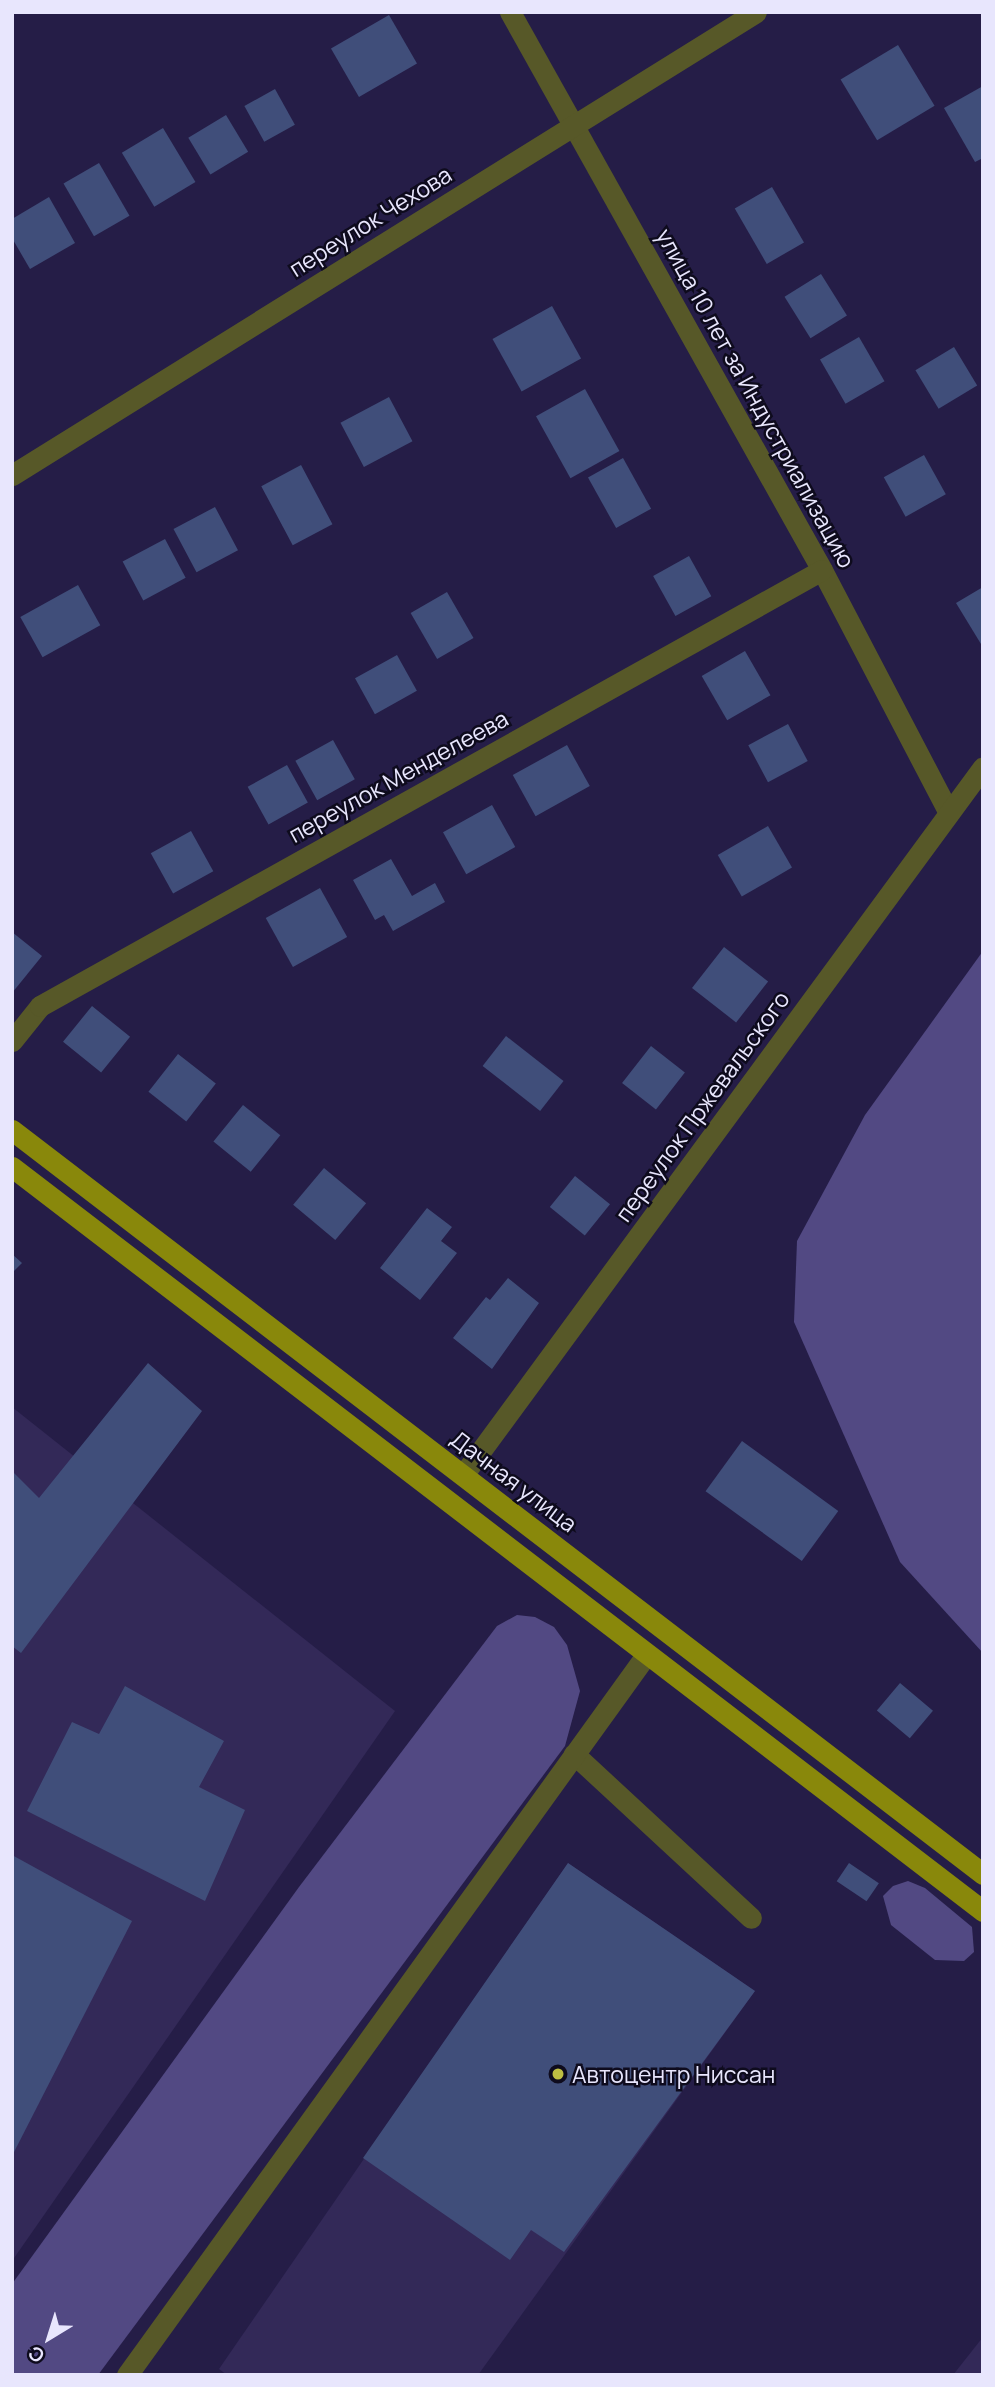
<!DOCTYPE html>
<html>
<head>
<meta charset="utf-8">
<style>
	body { margin:0 }
	#map { position:relative; width:995px; height:2387px; overflow:hidden; background:#251d47; font-family:Manrope,sans-serif }
	div>[style] { position:absolute }
	[style*='--x'] { left:calc(var(--x)*1px); top:calc(var(--y)*1px); width:calc(var(--w)*1px); rotate:calc(var(--a)*1deg) }
	.built>* { inset:0; background:#332958 }
	.forest>* { inset:0; background:#524983 }
	.building>* { inset:0; background:#404e7a; transform-origin:0 0 }
	.minor>* { height:21px; margin:-10.5px; padding:0 10.5px; transform-origin:10.5px; border-radius:10.5px; background:#575828 }
	.major>* { height:21px; margin:-10.5px; padding:0 10.5px; transform-origin:10.5px; border-radius:10.5px; background:#89880b }
	.dots>* { width:19px; height:19px; translate:-50% -50%; box-sizing:border-box; border:4px solid #0e0b1d; border-radius:50% }
	span { translate:-50% -50%; white-space:nowrap; text-align:center; line-height:1.15; -webkit-text-stroke:5px #0e0b1d; paint-order:stroke }
	.street-label { font-size:23px; color:#e8e6fd }
	.poi-label { font-size:23px; color:#e8e6fd }
	.left { translate:0 -50%; text-align:left }
	.frame { position:absolute; inset:0; border:14px solid #e8e6fd; pointer-events:none }
	.north { position:absolute; left:14px; top:2303px; width:70px; height:70px; -webkit-text-stroke:5px #0e0b1d; paint-order:stroke; rotate:218deg; font-size:19px; font-weight:700; line-height:28px; text-align:center; color:#e8e6fd }
	.north::after { content:''; display:block; margin:auto; width:24px; height:32px; background:#e8e6fd; clip-path:polygon(50% 0,100% 100%,50% 72%,0 100%) }
</style>
</head>
<body>
<div id="map">
	<div class="built">
		<div style="clip-path:polygon(12px 1407px,395px 1711px,12px 2261px)"></div>
		<div style="clip-path:polygon(568px 1863px,755px 1991px,478px 2375px,227px 2375px,219px 2369px)"></div>
		<div style="clip-path:polygon(983px 2337px,983px 2375px,953px 2375px)"></div>
	</div>
	<div class="forest">
		<div style="clip-path:polygon(983px 951px,983px 1653px,900px 1562px,794px 1322px,797px 1241px,865px 1115px)"></div>
		<div style="clip-path:polygon(517px 1615px,535px 1617px,554px 1627px,567px 1645px,580px 1691px,565px 1746px,98px 2375px,12px 2375px,12px 2284px,299px 1887px,497px 1626px)"></div>
		<div style="clip-path:polygon(908px 1881px,925px 1888px,972px 1927px,974px 1952px,964px 1961px,935px 1960px,891px 1925px,883px 1896px,893px 1886px)"></div>
	</div>
	<div class="building">
		<div style="left:389px;top:15px;width:56px;height:67px;rotate:60deg"></div>
		<div style="left:898px;top:45px;width:71px;height:67px;rotate:59deg"></div>
		<div style="clip-path:polygon(983px 86px,983px 158px,975px 162px,944px 108px)"></div>
		<div style="left:275px;top:89px;width:41px;height:35px;rotate:61deg"></div>
		<div style="left:226px;top:115px;width:43px;height:44px;rotate:59deg"></div>
		<div style="left:163px;top:128px;width:63px;height:48px;rotate:59deg"></div>
		<div style="left:99px;top:163px;width:61px;height:41px;rotate:60deg"></div>
		<div style="left:772px;top:187px;width:64px;height:43px;rotate:60deg"></div>
		<div style="clip-path:polygon(49px 197px,75px 243px,30px 269px,12px 238px,12px 219px)"></div>
		<div style="left:821px;top:274px;width:49px;height:43px;rotate:58deg"></div>
		<div style="left:552px;top:306px;width:60px;height:68px;rotate:61deg"></div>
		<div style="left:859px;top:337px;width:51px;height:45px;rotate:60deg"></div>
		<div style="left:954px;top:347px;width:45px;height:45px;rotate:59deg"></div>
		<div style="left:585px;top:389px;width:71px;height:56px;rotate:61deg"></div>
		<div style="left:389px;top:397px;width:50px;height:55px;rotate:62deg"></div>
		<div style="left:924px;top:455px;width:45px;height:46px;rotate:61deg"></div>
		<div style="left:623px;top:458px;width:58px;height:40px;rotate:61deg"></div>
		<div style="left:301px;top:465px;width:67px;height:45px;rotate:62deg"></div>
		<div style="left:215px;top:507px;width:49px;height:47px;rotate:62deg"></div>
		<div style="left:165px;top:539px;width:44px;height:48px;rotate:62deg"></div>
		<div style="left:689px;top:556px;width:46px;height:41px;rotate:61deg"></div>
		<div style="left:78px;top:585px;width:46px;height:66px;rotate:61deg"></div>
		<div style="clip-path:polygon(983px 587px,983px 643px,981px 644px,956px 603px)"></div>
		<div style="left:447px;top:592px;width:53px;height:42px;rotate:60deg"></div>
		<div style="left:745px;top:651px;width:51px;height:50px;rotate:60deg"></div>
		<div style="left:397px;top:655px;width:41px;height:48px;rotate:61deg"></div>
		<div style="left:788px;top:724px;width:42px;height:45px;rotate:62deg"></div>
		<div style="left:333px;top:740px;width:45px;height:43px;rotate:61deg"></div>
		<div style="left:567px;top:745px;width:47px;height:62px;rotate:61deg"></div>
		<div style="left:287px;top:765px;width:43px;height:45px;rotate:61deg"></div>
		<div style="left:492px;top:805px;width:48px;height:56px;rotate:61deg"></div>
		<div style="left:768px;top:826px;width:48px;height:58px;rotate:60deg"></div>
		<div style="left:191px;top:831px;width:46px;height:46px;rotate:61deg"></div>
		<div style="clip-path:polygon(391px 859px,412px 896px,435px 883px,445px 902px,393px 931px,384px 915px,375px 920px,353px 880px)"></div>
		<div style="left:320px;top:888px;width:56px;height:62px;rotate:61deg"></div>
		<div style="clip-path:polygon(12px 932px,42px 956px,12px 993px)"></div>
		<div style="left:724px;top:947px;width:56px;height:52px;rotate:38deg"></div>
		<div style="left:92px;top:1006px;width:49px;height:46px;rotate:39deg"></div>
		<div style="left:506px;top:1036px;width:73px;height:38px;rotate:38deg"></div>
		<div style="left:651px;top:1046px;width:43px;height:47px;rotate:38deg"></div>
		<div style="left:178px;top:1054px;width:48px;height:48px;rotate:38deg"></div>
		<div style="left:243px;top:1105px;width:48px;height:47px;rotate:39deg"></div>
		<div style="left:324px;top:1168px;width:55px;height:48px;rotate:40deg"></div>
		<div style="left:575px;top:1176px;width:45px;height:40px;rotate:39deg"></div>
		<div style="clip-path:polygon(427px 1208px,452px 1227px,441px 1241px,457px 1253px,420px 1300px,380px 1268px)"></div>
		<div style="clip-path:polygon(12px 1254px,22px 1263px,12px 1273px)"></div>
		<div style="clip-path:polygon(508px 1278px,539px 1303px,492px 1369px,453px 1338px,486px 1297px,490px 1300px)"></div>
		<div style="clip-path:polygon(148px 1363px,202px 1411px,21px 1653px,12px 1646px,12px 1471px,39px 1498px)"></div>
		<div style="left:742px;top:1441px;width:119px;height:62px;rotate:36deg"></div>
		<div style="left:900px;top:1683px;width:43px;height:36px;rotate:40deg"></div>
		<div style="clip-path:polygon(125px 1686px,224px 1741px,199px 1787px,245px 1810px,205px 1901px,27px 1811px,72px 1722px,99px 1734px)"></div>
		<div style="clip-path:polygon(12px 1855px,132px 1921px,12px 2156px)"></div>
		<div style="clip-path:polygon(568px 1863px,755px 1991px,564px 2252px,531px 2230px,510px 2260px,363px 2158px)"></div>
		<div style="left:849px;top:1863px;width:36px;height:22px;rotate:34deg"></div>
	</div>
	<div class="minor">
		<div style="--x:510;--y:12;--w:639;--a:60.79"></div>
		<div style="--x:822;--y:570;--w:274;--a:62.4"></div>
		<div style="--x:12;--y:475;--w:876;--a:-31.89"></div>
		<div style="--x:12;--y:1041;--w:45;--a:-51.3"></div>
		<div style="--x:40;--y:1006;--w:895;--a:-29.14"></div>
		<div style="--x:463;--y:1475;--w:878;--a:-53.7"></div>
		<div style="--x:574;--y:1754;--w:241;--a:42.8"></div>
		<div style="--x:127;--y:2375;--w:888;--a:-54.21"></div>
	</div>
	<div class="major">
		<div style="--x:12;--y:1130;--w:1223;--a:37.46"></div>
		<div style="--x:12;--y:1167;--w:1223;--a:37.46"></div>
	</div>
	<div class="dots">
		<div style="left:558px;top:2074px;background:#bebe42"></div>
	</div>
	<div class="street-label">
		<span style="left:370px;top:221px;rotate:-32deg">переулок Чехова</span>
		<span style="left:756px;top:398px;rotate:61deg">улица 10 лет за Индустриализацию</span>
		<span style="left:398px;top:776px;rotate:-29deg">переулок Менделеева</span>
		<span style="left:702px;top:1106px;rotate:-54deg">переулок Пржевальского</span>
		<span style="left:514px;top:1481px;rotate:37deg">Дачная улица</span>
	</div>
	<div class="poi-label">
		<span class="left" style="left:572px;top:2074px">Автоцентр Ниссан</span>
	</div>
	<div class="frame"></div>
	<div class="north">С</div>
</div>
</body>
</html>
